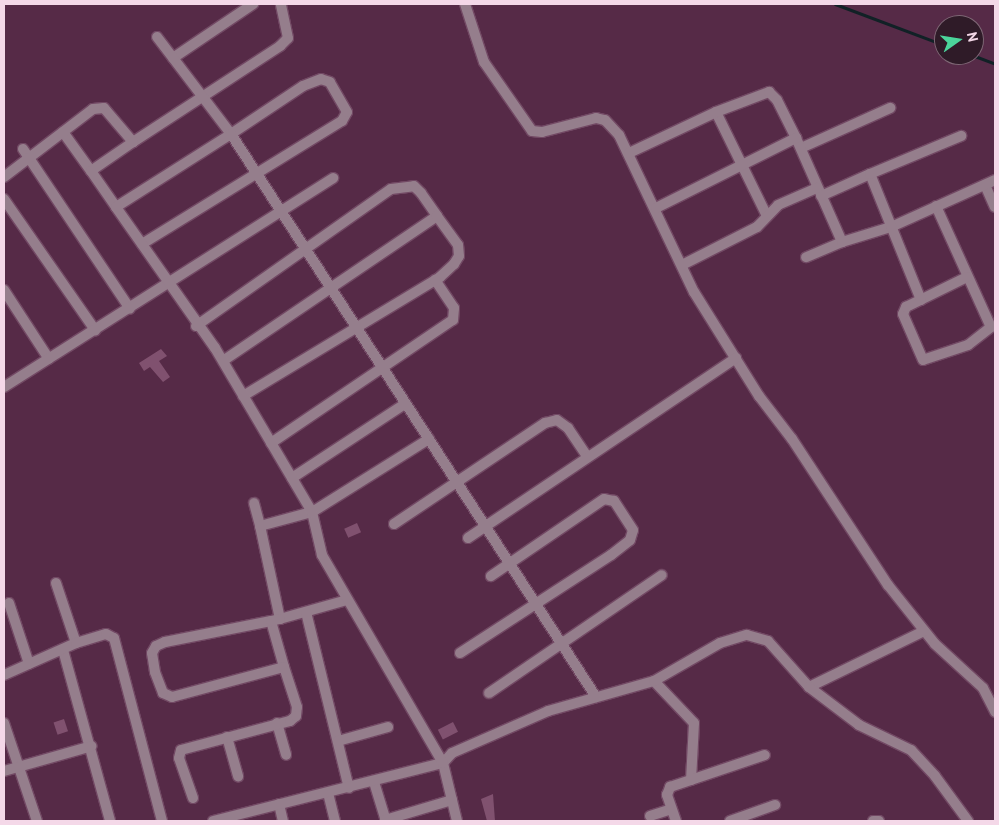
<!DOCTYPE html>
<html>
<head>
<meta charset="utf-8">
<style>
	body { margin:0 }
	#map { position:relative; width:999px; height:825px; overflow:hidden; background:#562a47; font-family:"PT Sans",sans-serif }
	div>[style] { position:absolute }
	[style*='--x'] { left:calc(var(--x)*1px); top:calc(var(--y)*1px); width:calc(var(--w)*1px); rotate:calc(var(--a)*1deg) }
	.stream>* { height:3px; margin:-1.5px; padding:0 1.5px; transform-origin:1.5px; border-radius:1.5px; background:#112126 }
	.building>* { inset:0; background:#80516f; transform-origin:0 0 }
	.roads { filter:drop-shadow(1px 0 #724964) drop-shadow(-1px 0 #724964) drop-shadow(0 1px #724964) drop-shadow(0 -1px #724964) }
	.street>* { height:10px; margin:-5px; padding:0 5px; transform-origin:5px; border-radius:5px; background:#957e8c }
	span { translate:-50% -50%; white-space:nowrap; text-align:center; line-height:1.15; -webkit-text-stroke:5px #2f1b28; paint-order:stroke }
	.frame { position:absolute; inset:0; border:5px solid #f4d8e8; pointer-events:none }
	.north { position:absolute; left:934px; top:15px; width:50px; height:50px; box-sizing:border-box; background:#2f1b28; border:1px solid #7e6775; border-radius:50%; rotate:77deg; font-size:14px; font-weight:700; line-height:20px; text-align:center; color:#f4d8e8 }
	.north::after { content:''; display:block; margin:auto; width:18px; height:22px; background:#4bd49b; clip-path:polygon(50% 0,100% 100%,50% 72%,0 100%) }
</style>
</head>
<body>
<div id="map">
	<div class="stream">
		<div style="--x:835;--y:4;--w:116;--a:20.6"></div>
		<div style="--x:972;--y:55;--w:25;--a:21"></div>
	</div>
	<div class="building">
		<div style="clip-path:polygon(161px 349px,167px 356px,159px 361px,170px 377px,163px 382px,150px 367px,144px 371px,139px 363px)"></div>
		<div style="left:357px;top:523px;width:10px;height:14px;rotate:66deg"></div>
		<div style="left:64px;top:719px;width:13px;height:11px;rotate:72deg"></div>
		<div style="left:453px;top:722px;width:11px;height:17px;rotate:63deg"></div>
		<div style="clip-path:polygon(493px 794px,495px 821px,487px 821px,481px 799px)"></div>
	</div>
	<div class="roads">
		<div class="street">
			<div style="--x:465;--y:4;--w:61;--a:71.9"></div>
			<div style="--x:484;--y:62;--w:84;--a:55.2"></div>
			<div style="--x:532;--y:131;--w:10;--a:6"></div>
			<div style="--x:542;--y:132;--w:56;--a:-14.5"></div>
			<div style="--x:596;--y:118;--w:9;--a:13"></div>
			<div style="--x:605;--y:120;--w:21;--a:47"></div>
			<div style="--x:619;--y:135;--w:174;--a:64.5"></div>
			<div style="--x:694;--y:292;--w:123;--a:58"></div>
			<div style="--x:759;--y:396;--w:54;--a:52.5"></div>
			<div style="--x:792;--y:439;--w:175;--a:56.7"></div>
			<div style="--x:888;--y:585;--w:75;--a:51.5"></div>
			<div style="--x:935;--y:644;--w:65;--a:42.5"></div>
			<div style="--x:983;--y:688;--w:27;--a:63"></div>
			<div style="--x:173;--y:58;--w:97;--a:-34"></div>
			<div style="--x:716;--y:112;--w:114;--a:63.9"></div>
			<div style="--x:63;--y:132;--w:48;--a:54.3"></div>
			<div style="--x:133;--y:142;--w:176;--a:-33.1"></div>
			<div style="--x:280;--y:46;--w:11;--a:-45"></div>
			<div style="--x:288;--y:38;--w:35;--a:-102"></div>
			<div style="--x:801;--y:148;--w:98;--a:-24.2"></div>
			<div style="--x:23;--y:149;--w:192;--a:56.2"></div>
			<div style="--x:629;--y:153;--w:96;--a:-25.2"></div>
			<div style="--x:716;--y:112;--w:57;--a:-20.7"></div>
			<div style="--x:769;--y:92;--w:11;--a:45"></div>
			<div style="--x:777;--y:100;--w:42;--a:63.4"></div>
			<div style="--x:796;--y:138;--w:114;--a:66.1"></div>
			<div style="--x:842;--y:242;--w:39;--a:157"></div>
			<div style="--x:4;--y:177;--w:112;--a:-37.4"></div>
			<div style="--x:93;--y:109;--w:11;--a:-5"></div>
			<div style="--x:104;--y:108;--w:45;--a:49.5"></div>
			<div style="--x:133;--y:142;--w:51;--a:145.4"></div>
			<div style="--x:91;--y:171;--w:44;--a:55.2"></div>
			<div style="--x:985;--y:185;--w:24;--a:66"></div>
			<div style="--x:821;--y:196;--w:54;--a:-24.2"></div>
			<div style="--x:4;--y:199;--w:160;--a:55.2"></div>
			<div style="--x:936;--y:206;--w:133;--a:65.6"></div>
			<div style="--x:991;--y:327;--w:29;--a:142"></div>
			<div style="--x:968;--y:345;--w:47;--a:161.6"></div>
			<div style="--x:923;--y:360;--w:50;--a:-113.5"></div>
			<div style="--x:903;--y:314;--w:8;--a:-67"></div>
			<div style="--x:906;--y:307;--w:68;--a:-26.2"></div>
			<div style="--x:656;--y:208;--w:157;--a:-26.6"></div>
			<div style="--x:842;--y:242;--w:51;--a:-17"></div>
			<div style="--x:891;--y:227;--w:114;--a:-24.3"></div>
			<div style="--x:142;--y:244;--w:235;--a:-31.6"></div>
			<div style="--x:342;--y:121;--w:10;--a:-61"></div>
			<div style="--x:347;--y:112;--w:34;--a:-120"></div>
			<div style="--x:330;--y:82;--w:9;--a:-162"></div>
			<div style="--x:321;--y:79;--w:19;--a:159"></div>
			<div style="--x:303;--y:86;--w:87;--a:146.3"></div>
			<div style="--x:231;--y:134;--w:122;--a:-127.3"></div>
			<div style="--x:682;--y:265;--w:84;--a:-26.9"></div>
			<div style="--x:757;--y:227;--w:30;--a:-46"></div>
			<div style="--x:778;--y:205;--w:43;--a:-23.6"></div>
			<div style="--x:4;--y:290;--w:82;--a:56.9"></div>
			<div style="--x:921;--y:300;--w:136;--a:-112"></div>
			<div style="--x:870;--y:174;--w:99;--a:-22.7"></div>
			<div style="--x:196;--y:326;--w:238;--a:-35.1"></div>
			<div style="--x:391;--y:189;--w:23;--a:-7"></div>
			<div style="--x:414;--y:186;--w:10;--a:45"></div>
			<div style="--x:421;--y:193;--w:28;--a:55"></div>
			<div style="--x:437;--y:216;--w:258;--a:145.9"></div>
			<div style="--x:4;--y:387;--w:390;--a:-32.4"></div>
			<div style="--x:243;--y:396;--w:230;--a:-31.1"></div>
			<div style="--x:440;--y:277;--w:19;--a:-43"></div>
			<div style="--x:454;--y:264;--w:9;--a:-58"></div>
			<div style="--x:459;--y:256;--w:11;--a:-95"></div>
			<div style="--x:458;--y:245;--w:36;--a:-126"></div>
			<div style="--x:271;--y:443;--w:220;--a:-34.1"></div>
			<div style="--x:453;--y:320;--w:12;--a:-85"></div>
			<div style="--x:454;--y:308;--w:34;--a:-124"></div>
			<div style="--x:292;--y:478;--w:136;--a:-33.3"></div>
			<div style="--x:254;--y:503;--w:24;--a:75"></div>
			<div style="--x:394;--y:524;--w:182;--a:-33.8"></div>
			<div style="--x:545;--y:423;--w:12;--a:-14"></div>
			<div style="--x:557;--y:420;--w:14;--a:36"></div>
			<div style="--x:568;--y:428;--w:34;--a:56"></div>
			<div style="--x:468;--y:538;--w:323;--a:-33.9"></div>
			<div style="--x:56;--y:583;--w:63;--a:71.6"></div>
			<div style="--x:347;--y:600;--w:70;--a:164.2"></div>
			<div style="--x:280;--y:619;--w:95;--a:-102.1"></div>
			<div style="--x:260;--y:526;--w:54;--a:-15.1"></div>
			<div style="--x:312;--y:512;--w:138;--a:-32"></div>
			<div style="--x:9;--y:603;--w:64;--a:71.8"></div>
			<div style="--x:306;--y:612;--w:181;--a:76.3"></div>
			<div style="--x:271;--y:621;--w:48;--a:74.2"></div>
			<div style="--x:284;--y:667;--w:116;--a:165"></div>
			<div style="--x:172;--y:697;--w:10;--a:-156"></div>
			<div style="--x:163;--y:693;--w:22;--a:-111"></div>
			<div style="--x:155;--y:672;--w:19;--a:-99"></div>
			<div style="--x:152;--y:653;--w:8;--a:-60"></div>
			<div style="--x:156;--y:646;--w:10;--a:-24"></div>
			<div style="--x:165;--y:642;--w:108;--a:-11.2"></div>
			<div style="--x:271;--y:621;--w:9;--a:-13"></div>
			<div style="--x:63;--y:650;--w:177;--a:74.6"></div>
			<div style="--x:460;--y:653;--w:180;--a:-33"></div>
			<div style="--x:611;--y:555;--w:24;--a:-38"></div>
			<div style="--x:630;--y:540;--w:10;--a:-73"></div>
			<div style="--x:633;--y:530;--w:35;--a:-123"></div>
			<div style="--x:614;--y:501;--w:10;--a:-169"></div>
			<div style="--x:604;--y:499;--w:137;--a:145.7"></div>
			<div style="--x:4;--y:675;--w:79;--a:-24"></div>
			<div style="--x:76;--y:643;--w:31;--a:-17"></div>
			<div style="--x:106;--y:634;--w:9;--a:27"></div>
			<div style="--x:114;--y:638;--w:189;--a:75.3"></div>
			<div style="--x:654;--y:681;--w:58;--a:46.4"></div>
			<div style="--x:694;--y:723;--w:57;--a:93"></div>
			<div style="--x:809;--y:687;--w:128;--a:-26"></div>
			<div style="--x:489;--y:693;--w:209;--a:-34.3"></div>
			<div style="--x:4;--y:723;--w:103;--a:71.4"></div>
			<div style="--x:277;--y:723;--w:33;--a:74"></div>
			<div style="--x:227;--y:737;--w:41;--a:74.2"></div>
			<div style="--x:338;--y:741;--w:52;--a:-15.6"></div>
			<div style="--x:4;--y:771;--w:91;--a:-15.9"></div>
			<div style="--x:374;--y:782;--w:41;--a:72.9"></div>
			<div style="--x:328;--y:793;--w:29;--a:76"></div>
			<div style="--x:193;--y:798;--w:42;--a:-109.3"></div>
			<div style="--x:179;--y:758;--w:8;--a:-76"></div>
			<div style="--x:181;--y:750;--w:113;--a:-14.9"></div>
			<div style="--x:290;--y:721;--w:8;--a:-40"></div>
			<div style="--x:296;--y:716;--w:9;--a:-84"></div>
			<div style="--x:297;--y:707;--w:42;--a:-108"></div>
			<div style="--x:279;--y:804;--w:17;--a:77"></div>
			<div style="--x:650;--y:816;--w:22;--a:-18"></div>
			<div style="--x:385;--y:820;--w:70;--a:-16.6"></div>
			<div style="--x:213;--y:821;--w:237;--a:-14.2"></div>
			<div style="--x:443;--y:763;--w:13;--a:-48"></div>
			<div style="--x:452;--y:753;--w:105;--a:-23.6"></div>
			<div style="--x:548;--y:711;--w:110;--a:-15.8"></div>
			<div style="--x:654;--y:681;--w:76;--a:-29.9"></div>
			<div style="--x:720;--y:643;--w:28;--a:-17"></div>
			<div style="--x:747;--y:635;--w:22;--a:16"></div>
			<div style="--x:768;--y:641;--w:62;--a:48.3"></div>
			<div style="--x:809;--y:687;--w:63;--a:37.2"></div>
			<div style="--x:859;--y:725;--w:58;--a:25.7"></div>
			<div style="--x:911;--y:750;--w:35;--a:47"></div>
			<div style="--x:935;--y:776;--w:56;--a:53.7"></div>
			<div style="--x:457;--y:821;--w:60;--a:-103.6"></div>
			<div style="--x:443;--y:763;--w:241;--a:-120.2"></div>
			<div style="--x:322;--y:555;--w:44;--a:-103.1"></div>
			<div style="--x:312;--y:512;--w:191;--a:-120.6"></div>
			<div style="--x:215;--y:348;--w:172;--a:-125.1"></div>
			<div style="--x:116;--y:207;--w:136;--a:-32.4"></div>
			<div style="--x:231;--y:134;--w:671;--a:57.04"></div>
			<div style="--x:676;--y:821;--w:28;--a:-109"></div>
			<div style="--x:667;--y:795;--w:9;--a:-69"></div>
			<div style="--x:670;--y:787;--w:100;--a:-18.6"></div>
			<div style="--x:730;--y:821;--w:48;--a:-19.6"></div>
			<div style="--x:873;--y:821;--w:6;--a:0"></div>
		</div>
	</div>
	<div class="frame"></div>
	<div class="north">N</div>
</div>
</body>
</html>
